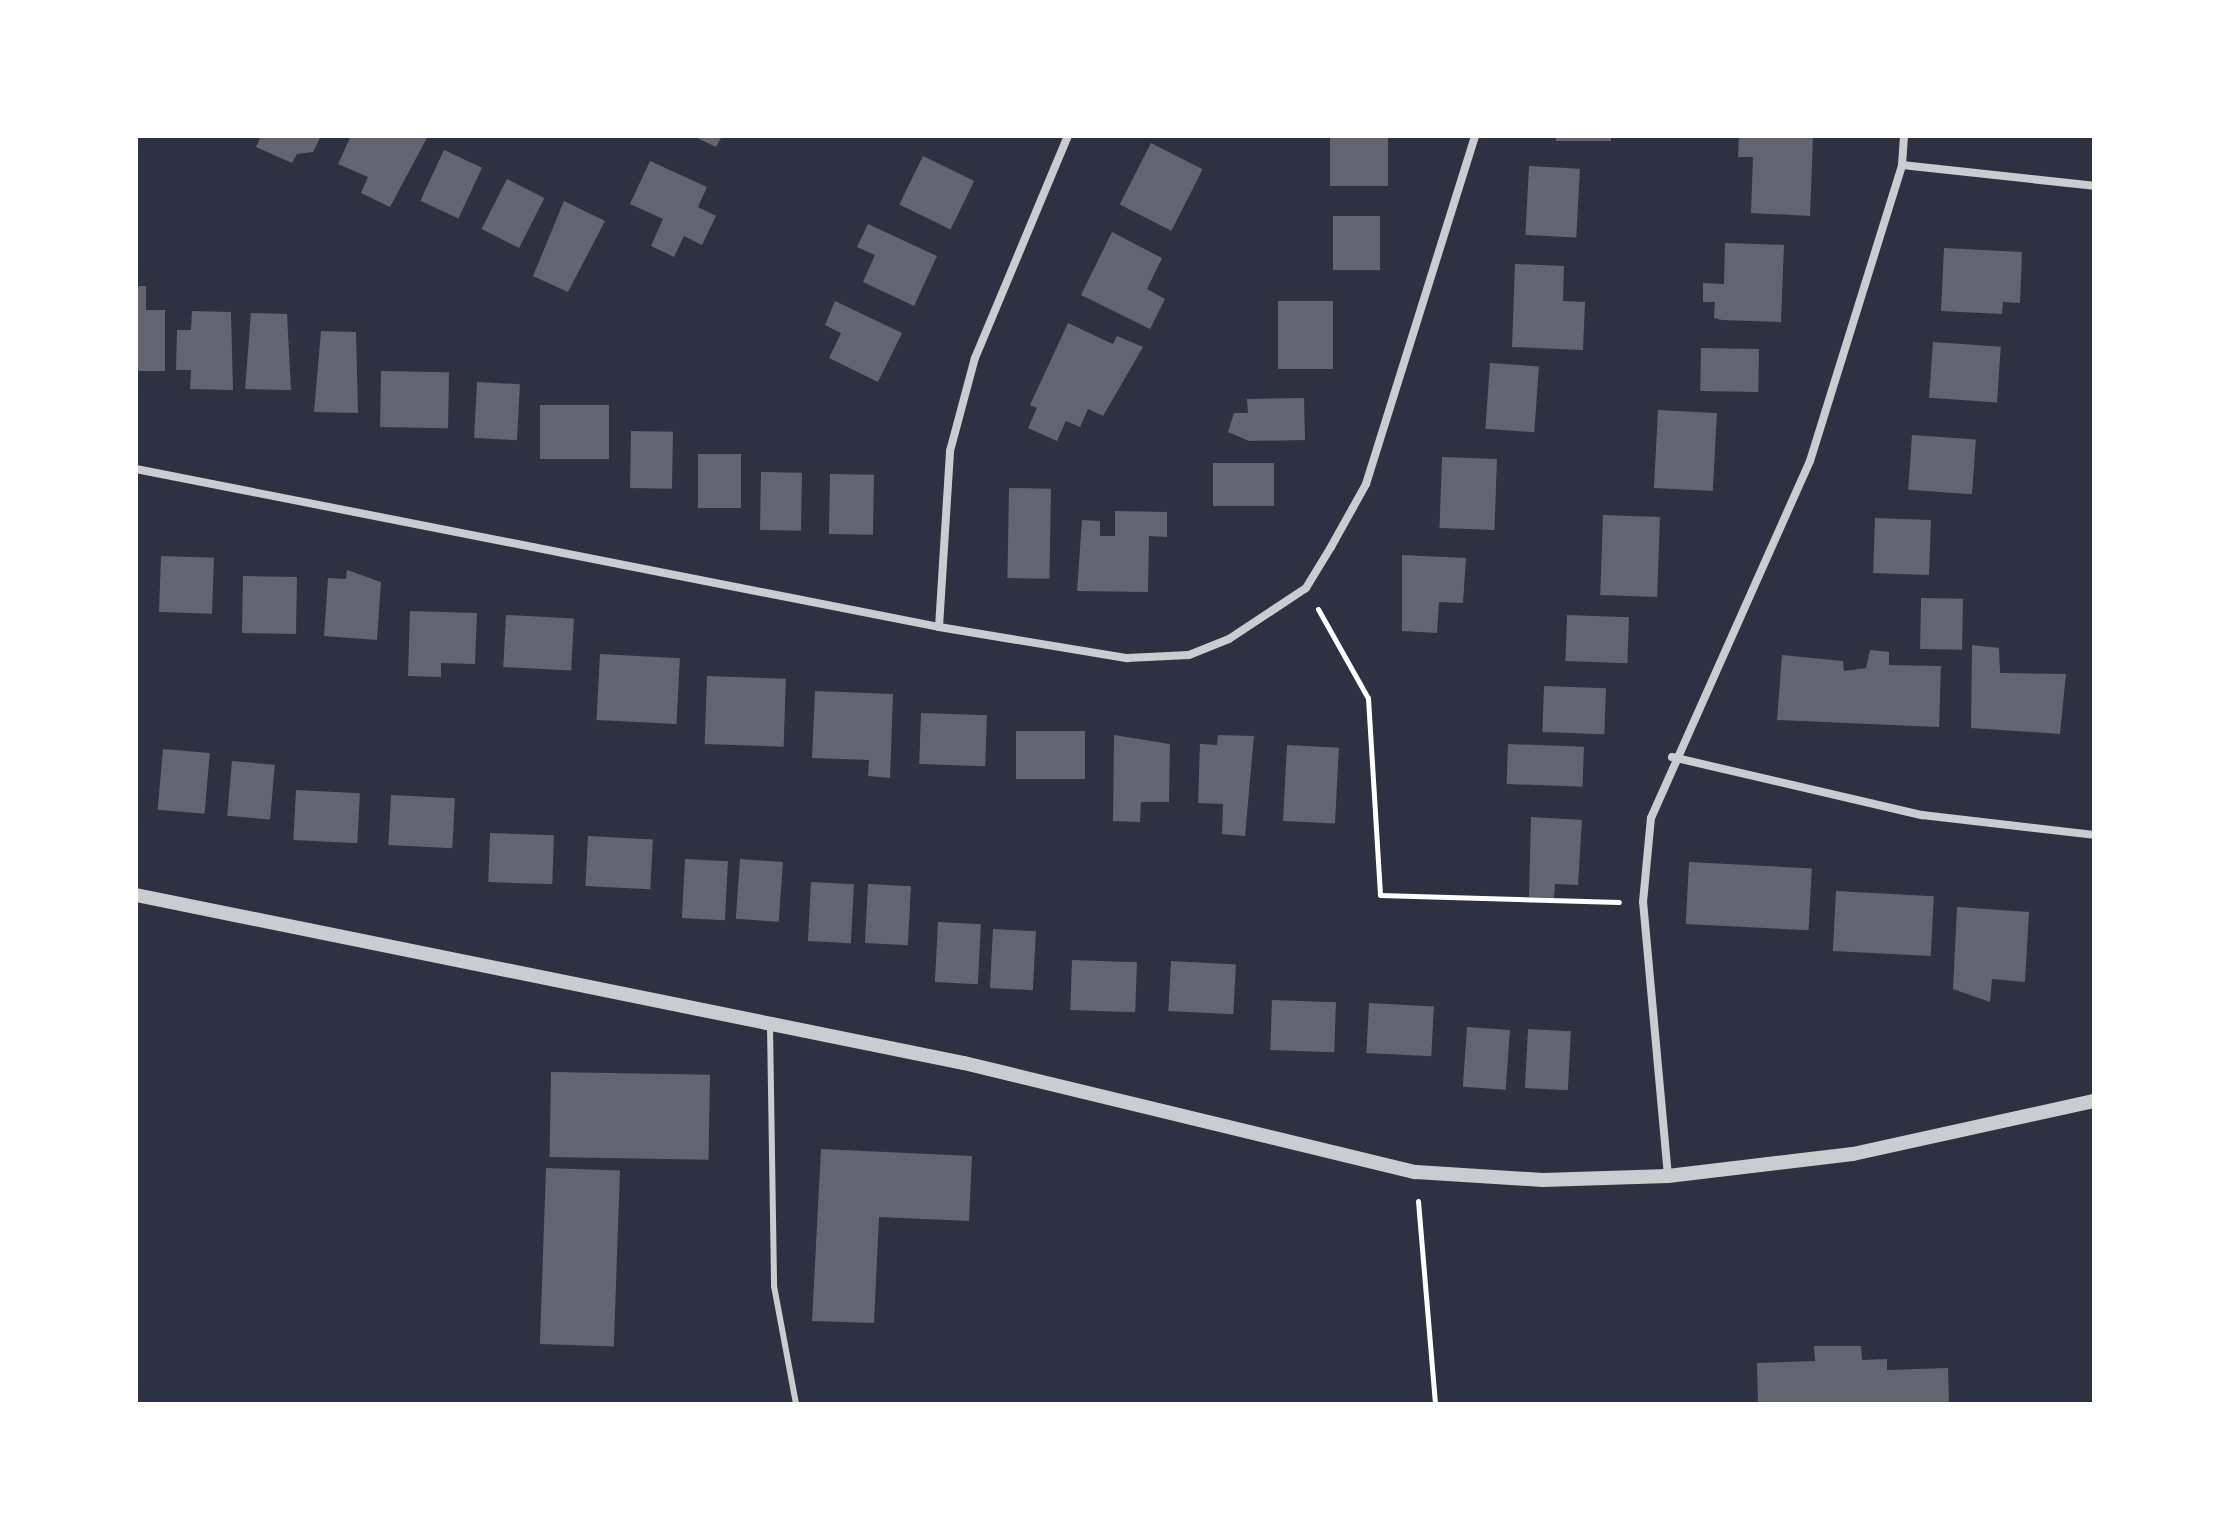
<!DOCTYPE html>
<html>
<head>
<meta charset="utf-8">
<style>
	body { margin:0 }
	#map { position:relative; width:2230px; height:1540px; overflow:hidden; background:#2d3142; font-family:Karla,sans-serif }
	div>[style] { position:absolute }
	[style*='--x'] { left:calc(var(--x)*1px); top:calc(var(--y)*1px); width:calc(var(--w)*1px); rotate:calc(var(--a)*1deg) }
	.building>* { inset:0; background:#626471; transform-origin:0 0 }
	.path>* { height:5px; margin:-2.5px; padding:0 2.5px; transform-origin:2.5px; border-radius:2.5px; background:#fff }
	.service>* { height:6px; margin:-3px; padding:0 3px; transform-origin:3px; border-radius:3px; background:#caccd0 }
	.minor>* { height:8px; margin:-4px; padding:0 4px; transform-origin:4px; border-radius:4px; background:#caccd0 }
	.tertiary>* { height:14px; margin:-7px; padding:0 7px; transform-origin:7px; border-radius:7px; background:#caccd0 }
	span { translate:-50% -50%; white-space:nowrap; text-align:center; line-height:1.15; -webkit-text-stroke:6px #fff; paint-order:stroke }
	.frame { position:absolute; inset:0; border:138px solid #fff; pointer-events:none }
</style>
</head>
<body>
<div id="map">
	<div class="building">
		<div style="clip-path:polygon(261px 136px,321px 136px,313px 152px,297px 154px,292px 163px,256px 147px)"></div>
		<div style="clip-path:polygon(351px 136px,428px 136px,390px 207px,361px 193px,368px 177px,338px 164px)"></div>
		<div style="clip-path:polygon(693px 136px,722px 136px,716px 147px)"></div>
		<div style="left:1330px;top:136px;width:58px;height:50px"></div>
		<div style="left:1556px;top:136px;width:55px;height:5px"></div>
		<div style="clip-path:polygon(1739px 136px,1813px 137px,1810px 216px,1751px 213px,1753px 157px,1738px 157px)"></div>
		<div style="left:1151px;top:143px;width:58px;height:69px;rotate:27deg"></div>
		<div style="left:444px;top:150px;width:42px;height:56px;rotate:25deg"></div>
		<div style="left:923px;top:156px;width:57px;height:54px;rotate:26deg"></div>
		<div style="clip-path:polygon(650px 161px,707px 187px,698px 207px,716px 216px,702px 245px,684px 236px,674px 257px,651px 246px,663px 219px,630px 204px)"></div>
		<div style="left:1529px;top:166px;width:51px;height:69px;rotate:3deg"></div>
		<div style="left:507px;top:179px;width:42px;height:56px;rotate:27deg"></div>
		<div style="clip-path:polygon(564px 201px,605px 221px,568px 292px,533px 276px)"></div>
		<div style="left:1333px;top:216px;width:47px;height:54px"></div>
		<div style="clip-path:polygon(868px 224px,937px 256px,914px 306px,863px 282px,875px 255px,857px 247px)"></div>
		<div style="clip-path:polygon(1112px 232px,1162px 258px,1147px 289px,1165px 299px,1150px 329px,1081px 295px)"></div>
		<div style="clip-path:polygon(1725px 243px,1784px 245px,1781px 322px,1722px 320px,1714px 318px,1715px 302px,1703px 302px,1703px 283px,1724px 284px)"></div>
		<div style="clip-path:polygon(1944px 248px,2022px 252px,2020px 303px,2003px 302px,2002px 314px,1941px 311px)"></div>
		<div style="clip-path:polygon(1515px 264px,1564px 266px,1563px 301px,1585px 302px,1583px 350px,1512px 347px)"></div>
		<div style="clip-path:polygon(136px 286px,146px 286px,146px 310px,165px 310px,165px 371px,136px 371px)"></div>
		<div style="clip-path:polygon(835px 301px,902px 333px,878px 382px,829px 358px,841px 333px,825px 325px)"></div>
		<div style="left:1333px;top:301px;width:68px;height:55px;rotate:90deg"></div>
		<div style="clip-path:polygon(192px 311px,231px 312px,233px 390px,190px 389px,191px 370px,176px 370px,177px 330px,191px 330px)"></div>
		<div style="clip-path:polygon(251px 313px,287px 314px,291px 390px,245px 389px)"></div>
		<div style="clip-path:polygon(1068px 323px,1113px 344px,1117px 336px,1143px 347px,1103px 416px,1088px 409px,1080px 427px,1066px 421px,1057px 441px,1028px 428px,1037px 408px,1030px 405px)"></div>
		<div style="clip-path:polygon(321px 331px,356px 332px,358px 413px,314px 412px)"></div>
		<div style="left:1933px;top:342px;width:68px;height:56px;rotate:4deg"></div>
		<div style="left:1701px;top:348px;width:58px;height:43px;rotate:1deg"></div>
		<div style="left:1490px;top:363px;width:49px;height:66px;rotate:4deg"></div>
		<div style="left:381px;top:371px;width:68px;height:56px;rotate:1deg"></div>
		<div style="left:477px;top:382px;width:43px;height:56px;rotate:3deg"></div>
		<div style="clip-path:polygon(1304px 398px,1305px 440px,1249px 441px,1228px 432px,1234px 413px,1248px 413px,1247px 399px)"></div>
		<div style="left:540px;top:405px;width:69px;height:54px"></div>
		<div style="left:1658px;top:410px;width:59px;height:78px;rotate:3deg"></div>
		<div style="left:631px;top:431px;width:42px;height:57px;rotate:1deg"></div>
		<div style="left:1912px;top:435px;width:64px;height:55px;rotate:4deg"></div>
		<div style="left:698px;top:454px;width:43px;height:54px"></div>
		<div style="left:1442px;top:457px;width:55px;height:71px;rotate:2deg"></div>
		<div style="left:1213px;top:463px;width:61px;height:43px"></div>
		<div style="left:761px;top:472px;width:41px;height:58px;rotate:1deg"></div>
		<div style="left:830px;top:474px;width:44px;height:60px;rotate:1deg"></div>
		<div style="left:1009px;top:488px;width:42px;height:90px;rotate:1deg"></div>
		<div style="clip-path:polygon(1115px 511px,1167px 512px,1167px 537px,1149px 536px,1148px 592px,1077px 591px,1082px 520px,1100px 521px,1100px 536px,1115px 536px)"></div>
		<div style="left:1603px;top:515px;width:57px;height:80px;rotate:2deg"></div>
		<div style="left:1875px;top:518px;width:56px;height:55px;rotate:2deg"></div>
		<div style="clip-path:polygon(1402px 555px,1466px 558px,1463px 603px,1439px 602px,1437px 633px,1402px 631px)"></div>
		<div style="left:161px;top:556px;width:53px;height:56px;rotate:2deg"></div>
		<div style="clip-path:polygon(347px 570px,381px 582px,377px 640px,324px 636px,328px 578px,346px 579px)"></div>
		<div style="left:243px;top:576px;width:54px;height:57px;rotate:1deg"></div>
		<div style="left:1921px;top:598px;width:42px;height:51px;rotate:1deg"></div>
		<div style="clip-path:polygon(410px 611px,477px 613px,475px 664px,441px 663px,441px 677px,408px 676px)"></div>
		<div style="left:506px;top:615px;width:68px;height:52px;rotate:3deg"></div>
		<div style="left:1567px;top:615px;width:62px;height:46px;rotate:2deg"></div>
		<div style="clip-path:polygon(1972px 645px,1999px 648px,2000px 673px,2066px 674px,2060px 734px,1971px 728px)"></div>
		<div style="clip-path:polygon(1870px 650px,1889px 652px,1889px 665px,1941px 666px,1939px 727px,1777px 720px,1782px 655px,1843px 661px,1844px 671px,1866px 668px)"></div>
		<div style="left:600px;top:654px;width:80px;height:66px;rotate:3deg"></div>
		<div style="left:707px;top:676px;width:79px;height:68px;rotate:2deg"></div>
		<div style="left:1544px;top:686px;width:62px;height:46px;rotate:2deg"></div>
		<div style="clip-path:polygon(815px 691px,893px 694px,890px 778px,868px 776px,869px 760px,812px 758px)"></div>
		<div style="left:921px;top:713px;width:66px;height:51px;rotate:2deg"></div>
		<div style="left:1016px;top:731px;width:69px;height:48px"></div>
		<div style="clip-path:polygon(1114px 735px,1170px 744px,1169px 802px,1141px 802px,1140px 822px,1113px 821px)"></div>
		<div style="clip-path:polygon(1218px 735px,1254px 736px,1245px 836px,1222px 834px,1223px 804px,1198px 803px,1200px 744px,1217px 745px)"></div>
		<div style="left:1508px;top:744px;width:76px;height:40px;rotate:2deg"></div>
		<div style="left:1287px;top:745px;width:52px;height:76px;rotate:3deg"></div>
		<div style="left:163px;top:749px;width:47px;height:61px;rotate:5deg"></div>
		<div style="left:232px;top:761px;width:43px;height:55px;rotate:5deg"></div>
		<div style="left:296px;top:790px;width:64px;height:50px;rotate:3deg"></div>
		<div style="left:391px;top:795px;width:64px;height:50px;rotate:3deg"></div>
		<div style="clip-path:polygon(1531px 817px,1582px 820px,1578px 885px,1555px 884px,1554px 898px,1529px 897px)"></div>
		<div style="left:490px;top:833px;width:64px;height:49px;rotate:2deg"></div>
		<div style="left:588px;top:836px;width:65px;height:50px;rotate:3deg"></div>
		<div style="left:685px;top:859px;width:43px;height:59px;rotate:3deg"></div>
		<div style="left:740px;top:859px;width:43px;height:60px;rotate:4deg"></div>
		<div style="left:1689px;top:862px;width:123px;height:62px;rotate:3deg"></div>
		<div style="left:811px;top:882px;width:43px;height:59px;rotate:3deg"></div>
		<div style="left:868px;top:884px;width:43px;height:59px;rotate:3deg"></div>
		<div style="left:1836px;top:891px;width:98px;height:60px;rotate:3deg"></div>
		<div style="clip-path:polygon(1957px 907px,2029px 912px,2025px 982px,1992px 979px,1990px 1002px,1953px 989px)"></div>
		<div style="left:938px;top:922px;width:43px;height:60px;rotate:3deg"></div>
		<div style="left:993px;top:929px;width:43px;height:59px;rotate:3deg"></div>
		<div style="left:1072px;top:960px;width:65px;height:50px;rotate:2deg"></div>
		<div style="left:1171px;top:961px;width:65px;height:50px;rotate:3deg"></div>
		<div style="left:1272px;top:1000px;width:64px;height:50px;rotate:2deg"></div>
		<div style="left:1369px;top:1003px;width:65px;height:50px;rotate:3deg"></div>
		<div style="left:1467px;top:1027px;width:43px;height:60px;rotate:4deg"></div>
		<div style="left:1528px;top:1029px;width:43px;height:59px;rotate:3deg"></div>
		<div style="left:551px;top:1072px;width:159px;height:85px;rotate:1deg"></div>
		<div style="clip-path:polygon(821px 1149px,972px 1156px,969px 1221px,879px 1217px,874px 1323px,812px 1321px)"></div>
		<div style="left:546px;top:1168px;width:74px;height:176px;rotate:2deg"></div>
		<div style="clip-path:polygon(1814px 1346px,1861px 1346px,1862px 1360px,1887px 1359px,1887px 1370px,1948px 1368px,1949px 1404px,1758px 1404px,1757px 1363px,1815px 1361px)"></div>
	</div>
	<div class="path">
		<div style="--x:1318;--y:609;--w:102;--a:60.7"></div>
		<div style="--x:1368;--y:698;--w:197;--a:86.5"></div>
		<div style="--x:1380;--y:895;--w:239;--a:1.7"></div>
		<div style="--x:1418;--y:1201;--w:204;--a:85.2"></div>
	</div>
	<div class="service">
		<div style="--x:770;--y:1026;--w:260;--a:89.1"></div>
		<div style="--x:774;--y:1286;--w:120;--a:79.4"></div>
	</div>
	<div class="minor">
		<div style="--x:1902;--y:165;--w:193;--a:6.2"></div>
		<div style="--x:136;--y:469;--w:818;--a:11.13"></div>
		<div style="--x:939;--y:627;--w:191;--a:9.4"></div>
		<div style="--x:1127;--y:658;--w:62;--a:-2.8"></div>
		<div style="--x:1189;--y:655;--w:43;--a:-21.8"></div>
		<div style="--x:1229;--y:639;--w:92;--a:-33.5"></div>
		<div style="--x:1306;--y:588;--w:48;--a:-58.6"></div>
		<div style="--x:1331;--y:547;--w:72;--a:-60.9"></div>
		<div style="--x:1366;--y:484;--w:365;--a:-72.6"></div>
		<div style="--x:939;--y:627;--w:176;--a:-86.4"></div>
		<div style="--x:950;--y:451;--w:96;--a:-75"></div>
		<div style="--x:975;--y:358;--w:241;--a:-67.3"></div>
		<div style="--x:1672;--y:757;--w:257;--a:13.1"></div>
		<div style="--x:1922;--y:815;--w:173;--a:6.6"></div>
		<div style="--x:1668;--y:1176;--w:275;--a:-95.2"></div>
		<div style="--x:1643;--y:902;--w:84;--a:-84.6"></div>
		<div style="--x:1651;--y:818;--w:391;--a:-66"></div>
		<div style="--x:1810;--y:461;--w:310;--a:-72.7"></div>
		<div style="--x:1902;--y:165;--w:29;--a:-86"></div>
	</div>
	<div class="tertiary">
		<div style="--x:136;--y:895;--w:845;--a:11.47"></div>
		<div style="--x:964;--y:1063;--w:465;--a:13.6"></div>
		<div style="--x:1416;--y:1172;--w:127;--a:3.6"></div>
		<div style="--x:1543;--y:1180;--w:125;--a:-1.8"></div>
		<div style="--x:1668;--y:1176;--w:186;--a:-6.8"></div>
		<div style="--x:1853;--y:1154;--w:247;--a:-12.4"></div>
	</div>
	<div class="frame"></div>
</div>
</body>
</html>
